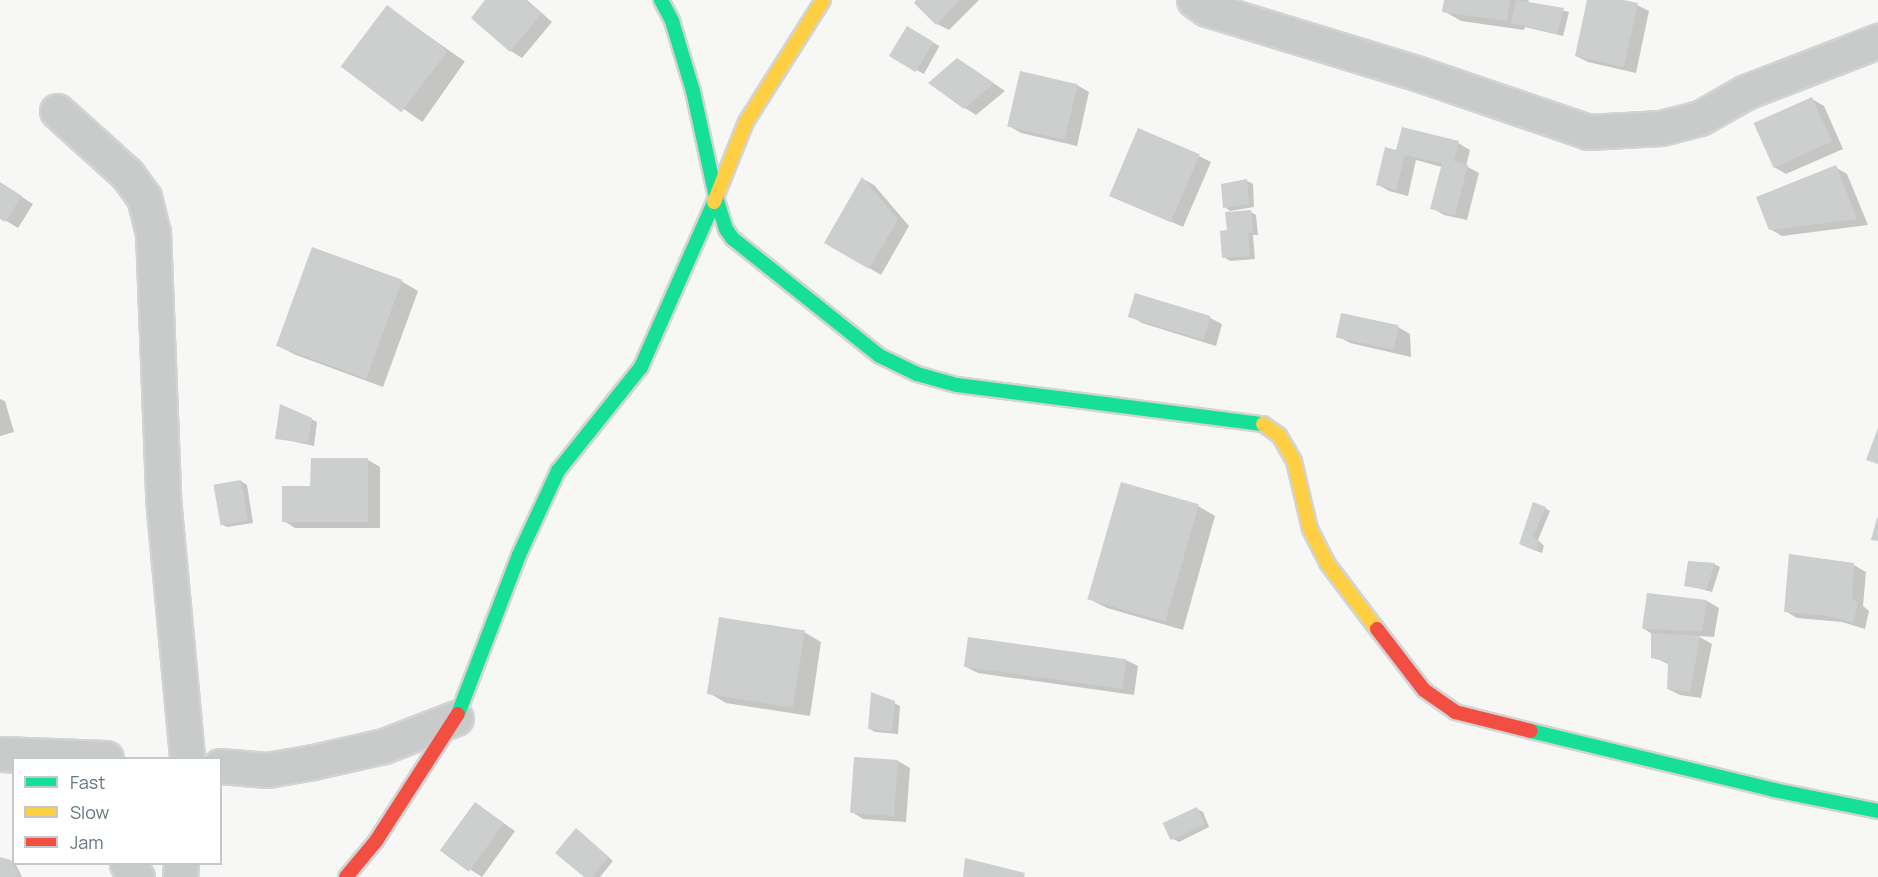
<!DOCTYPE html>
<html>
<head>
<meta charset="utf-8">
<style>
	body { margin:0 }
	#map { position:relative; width:1878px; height:877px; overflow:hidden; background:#f7f7f6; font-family:Manrope,sans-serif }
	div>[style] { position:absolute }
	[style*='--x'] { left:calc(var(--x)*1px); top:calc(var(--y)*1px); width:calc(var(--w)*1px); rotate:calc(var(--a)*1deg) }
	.shadow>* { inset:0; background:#0003; transform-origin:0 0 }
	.building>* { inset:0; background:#cdcfcf; transform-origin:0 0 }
	.roads { filter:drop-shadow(2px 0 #d2d4d4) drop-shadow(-2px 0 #d2d4d4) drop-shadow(0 2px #d2d4d4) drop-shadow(0 -2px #d2d4d4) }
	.street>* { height:33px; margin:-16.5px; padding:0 16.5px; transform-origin:16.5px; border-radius:16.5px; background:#c9cbcb }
	.fast>* { height:14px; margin:-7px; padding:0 7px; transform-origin:7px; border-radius:7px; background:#16e098 }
	.slow>* { height:14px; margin:-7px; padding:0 7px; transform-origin:7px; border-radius:7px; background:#ffcf43 }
	.jam>* { height:14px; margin:-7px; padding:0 7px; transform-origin:7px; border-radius:7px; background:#f24e42 }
	span { translate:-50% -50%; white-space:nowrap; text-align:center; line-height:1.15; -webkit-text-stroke:6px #fff; paint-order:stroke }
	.legend { position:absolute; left:12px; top:757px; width:210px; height:108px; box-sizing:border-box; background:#fff; border:2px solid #c1c9cb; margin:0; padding:8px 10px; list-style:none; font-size:18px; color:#64777e }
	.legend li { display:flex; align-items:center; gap:12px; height:30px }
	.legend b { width:30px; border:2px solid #c1c9cb }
</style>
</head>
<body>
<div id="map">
	<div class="shadow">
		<div style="clip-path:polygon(487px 0,527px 0,552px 22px,522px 58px,511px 51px)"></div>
		<div style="clip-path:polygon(918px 0,979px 0,949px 30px,937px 24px)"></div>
		<div style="clip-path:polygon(1445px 0,1529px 0,1528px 2px,1569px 12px,1563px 36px,1525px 27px,1524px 30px,1461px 21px,1444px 11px)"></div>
		<div style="clip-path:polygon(1589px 0,1616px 0,1637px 5px,1649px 11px,1636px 73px,1588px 62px,1576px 56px)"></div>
		<div style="left:387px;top:7px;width:95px;height:74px;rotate:35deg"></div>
		<div style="left:907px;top:28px;width:37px;height:32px;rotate:29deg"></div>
		<div style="clip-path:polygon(970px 67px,1005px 91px,976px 115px,965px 108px)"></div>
		<div style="clip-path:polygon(1077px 85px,1089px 92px,1077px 146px,1021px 133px,1009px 126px)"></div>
		<div style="clip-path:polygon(1812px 99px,1824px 106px,1843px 149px,1786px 174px,1774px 167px)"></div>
		<div style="clip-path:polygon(1458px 143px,1470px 150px,1466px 166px,1479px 173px,1467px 220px,1444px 215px,1432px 208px,1442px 167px,1416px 160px,1408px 196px,1389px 191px,1377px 184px,1397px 152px)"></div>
		<div style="clip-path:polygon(1199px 156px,1211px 162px,1183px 227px,1122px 199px)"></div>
		<div style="clip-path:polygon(1835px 167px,1847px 174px,1868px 225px,1782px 236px,1770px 229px)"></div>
		<div style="clip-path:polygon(863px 179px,874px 185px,909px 226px,881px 275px,826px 242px)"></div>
		<div style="clip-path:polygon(1247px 181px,1253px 184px,1254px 207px,1230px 211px,1225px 207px)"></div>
		<div style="clip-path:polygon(0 183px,33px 204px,18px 228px,0 217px)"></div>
		<div style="clip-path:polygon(1251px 212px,1256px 215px,1258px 235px,1253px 235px,1255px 259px,1230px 261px,1224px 257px,1228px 232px)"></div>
		<div style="clip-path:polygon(401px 281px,418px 291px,383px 387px,296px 355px,278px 346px)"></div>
		<div style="clip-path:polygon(1130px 316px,1210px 318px,1222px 324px,1216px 346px,1142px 323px)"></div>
		<div style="clip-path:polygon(1398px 327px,1410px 334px,1411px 357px,1350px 343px,1338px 336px)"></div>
		<div style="clip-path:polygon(0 399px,5px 401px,14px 432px,0 436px)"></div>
		<div style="clip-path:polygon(311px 419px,317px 422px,314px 446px,277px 438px)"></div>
		<div style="clip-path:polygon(368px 460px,380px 467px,380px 528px,295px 528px,284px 521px,312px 487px)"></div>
		<div style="clip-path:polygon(241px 481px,247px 485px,253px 523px,227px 527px,221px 524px)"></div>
		<div style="clip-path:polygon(1198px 506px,1215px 516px,1183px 630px,1107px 608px,1089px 599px)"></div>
		<div style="clip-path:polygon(1545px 508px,1550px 511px,1538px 540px,1544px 546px,1542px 553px,1526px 547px)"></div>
		<div style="clip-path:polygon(1714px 564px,1720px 567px,1712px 592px,1686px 585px)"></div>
		<div style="clip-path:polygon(1854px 565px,1866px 572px,1863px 606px,1869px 611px,1865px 629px,1842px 622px,1797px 618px,1785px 611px)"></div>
		<div style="clip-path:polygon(1649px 594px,1707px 601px,1719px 608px,1714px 637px,1698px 636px,1712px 644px,1701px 698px,1680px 695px,1668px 689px,1670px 665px,1653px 657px,1652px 634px,1643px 628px)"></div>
		<div style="clip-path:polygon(804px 632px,821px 642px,810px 716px,726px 703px,709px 693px)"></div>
		<div style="clip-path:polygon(1126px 660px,1138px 666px,1134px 695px,978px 673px,966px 667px)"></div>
		<div style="clip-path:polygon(894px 703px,900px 706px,898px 734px,875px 732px,870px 729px)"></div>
		<div style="clip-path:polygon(898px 761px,910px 768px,906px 822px,863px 819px,852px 812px)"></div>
		<div style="clip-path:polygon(476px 804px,515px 831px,482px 877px,471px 870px)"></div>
		<div style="clip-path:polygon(1197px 809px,1203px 812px,1209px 827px,1179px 842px,1173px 839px)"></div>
		<div style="clip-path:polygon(577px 830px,613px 861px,600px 877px,586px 877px)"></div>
		<div style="clip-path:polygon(0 861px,16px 865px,22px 877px,0 877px)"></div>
	</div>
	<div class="building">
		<div style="clip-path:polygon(485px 0,525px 0,541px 14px,510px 52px,471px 18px)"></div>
		<div style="clip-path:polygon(916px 0,960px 0,936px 25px,914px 3px)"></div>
		<div style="clip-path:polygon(1444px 0,1510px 0,1507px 21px,1442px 12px)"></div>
		<div style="clip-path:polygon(1516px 0,1564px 8px,1557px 34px,1511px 23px)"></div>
		<div style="clip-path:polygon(1587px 0,1623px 0,1638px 3px,1624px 67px,1575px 56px)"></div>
		<div style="left:387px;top:5px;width:76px;height:77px;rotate:37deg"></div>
		<div style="left:907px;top:26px;width:31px;height:35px;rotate:31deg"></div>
		<div style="clip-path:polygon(957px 58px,994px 83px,964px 109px,928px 83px)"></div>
		<div style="left:1020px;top:71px;width:59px;height:57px;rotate:13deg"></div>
		<div style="left:1812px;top:97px;width:49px;height:64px;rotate:66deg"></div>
		<div style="clip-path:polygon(1402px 127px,1459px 141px,1454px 161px,1468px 165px,1455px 215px,1430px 209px,1442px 163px,1405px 155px,1396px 190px,1376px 185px,1385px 147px,1396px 150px)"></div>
		<div style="left:1138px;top:128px;width:67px;height:74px;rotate:23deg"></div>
		<div style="clip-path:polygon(1836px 165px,1857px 219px,1769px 230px,1756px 197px)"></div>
		<div style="clip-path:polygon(862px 177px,898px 219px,869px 269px,824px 243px)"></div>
		<div style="clip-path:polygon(1247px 179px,1249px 204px,1223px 208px,1221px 184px)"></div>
		<div style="clip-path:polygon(0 182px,22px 196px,5px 222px,0 219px)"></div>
		<div style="clip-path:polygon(1251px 210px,1253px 233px,1248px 233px,1250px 256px,1222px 258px,1220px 231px,1227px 230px,1225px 212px)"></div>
		<div style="left:312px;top:247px;width:96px;height:105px;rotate:20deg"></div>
		<div style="left:1135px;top:293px;width:79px;height:25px;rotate:17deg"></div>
		<div style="left:1341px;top:313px;width:59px;height:25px;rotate:12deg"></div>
		<div style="clip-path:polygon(280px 404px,312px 418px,308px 443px,275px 439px)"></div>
		<div style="clip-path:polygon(1878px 428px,1878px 464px,1866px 460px)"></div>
		<div style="clip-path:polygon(311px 458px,368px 458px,368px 522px,282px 522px,282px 486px,310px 486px)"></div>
		<div style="left:241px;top:480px;width:41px;height:28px;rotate:80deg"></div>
		<div style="left:1121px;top:482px;width:81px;height:122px;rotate:16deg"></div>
		<div style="clip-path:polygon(1533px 502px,1546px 507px,1533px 536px,1539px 542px,1536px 551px,1519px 544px)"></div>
		<div style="clip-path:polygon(1877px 518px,1878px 518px,1878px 541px,1871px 540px)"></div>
		<div style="clip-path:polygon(1789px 554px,1854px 563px,1852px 598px,1858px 603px,1853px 623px,1829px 616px,1784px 612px)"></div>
		<div style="clip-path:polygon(1688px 561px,1715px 563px,1706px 590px,1684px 586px)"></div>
		<div style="clip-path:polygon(1647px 593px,1707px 600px,1702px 631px,1642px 629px)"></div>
		<div style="left:719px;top:617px;width:87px;height:78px;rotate:9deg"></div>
		<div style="clip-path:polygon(1651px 633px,1700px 636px,1690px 692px,1667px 689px,1668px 662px,1651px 658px)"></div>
		<div style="left:968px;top:637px;width:160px;height:30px;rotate:8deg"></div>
		<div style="clip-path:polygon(871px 692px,895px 701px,892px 732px,868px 729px)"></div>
		<div style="left:854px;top:757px;width:44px;height:56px;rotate:4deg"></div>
		<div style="left:475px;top:802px;width:36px;height:60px;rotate:36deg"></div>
		<div style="left:1197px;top:807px;width:19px;height:38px;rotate:65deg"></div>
		<div style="clip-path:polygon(576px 828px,609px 857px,592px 877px,584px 877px,555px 853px)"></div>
		<div style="clip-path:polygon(0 857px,11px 860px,17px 870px,18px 877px,0 877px)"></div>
		<div style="clip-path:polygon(965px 858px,1025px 873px,1024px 877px,963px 877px)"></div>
	</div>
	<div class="roads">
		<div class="street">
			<div style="--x:1194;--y:0;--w:16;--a:35"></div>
			<div style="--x:1207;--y:9;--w:222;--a:17"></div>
			<div style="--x:1419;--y:74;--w:179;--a:18.9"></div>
			<div style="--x:1588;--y:132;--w:73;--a:-3.1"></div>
			<div style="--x:1661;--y:128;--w:40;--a:-14.4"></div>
			<div style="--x:1700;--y:118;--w:53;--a:-29.5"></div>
			<div style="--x:1746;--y:92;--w:142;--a:-21.1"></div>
			<div style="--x:57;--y:111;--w:94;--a:42"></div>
			<div style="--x:127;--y:174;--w:29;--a:54"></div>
			<div style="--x:144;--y:197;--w:36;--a:76"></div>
			<div style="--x:153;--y:232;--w:266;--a:87.8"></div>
			<div style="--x:163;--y:498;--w:261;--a:84.7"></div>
			<div style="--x:0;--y:754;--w:106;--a:2.2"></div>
			<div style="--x:220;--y:766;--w:47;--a:4.9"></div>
			<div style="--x:267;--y:770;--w:47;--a:-9.9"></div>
			<div style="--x:313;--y:762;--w:73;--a:-12.7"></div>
			<div style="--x:384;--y:746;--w:77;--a:-21.3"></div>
			<div style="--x:127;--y:864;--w:16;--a:52"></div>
			<div style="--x:180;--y:877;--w:13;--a:-86"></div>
		</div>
		<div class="fast">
			<div style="--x:661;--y:0;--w:24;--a:62"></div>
			<div style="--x:672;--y:21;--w:73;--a:73.3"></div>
			<div style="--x:693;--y:91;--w:108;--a:77.8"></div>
			<div style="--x:716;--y:197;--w:34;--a:73"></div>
			<div style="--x:726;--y:229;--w:11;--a:56"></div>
			<div style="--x:732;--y:238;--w:189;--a:38.6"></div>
			<div style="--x:880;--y:356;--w:41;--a:25.9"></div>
			<div style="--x:917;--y:374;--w:41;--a:15.4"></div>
			<div style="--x:957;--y:385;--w:308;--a:7.3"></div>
			<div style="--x:458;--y:714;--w:170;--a:-69"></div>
			<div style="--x:519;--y:555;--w:93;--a:-65.1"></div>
			<div style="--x:558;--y:471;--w:133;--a:-51.4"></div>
			<div style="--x:641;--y:367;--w:180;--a:-66.1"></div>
			<div style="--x:1531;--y:731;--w:250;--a:13.6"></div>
			<div style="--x:1774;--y:790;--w:106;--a:11.4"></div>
		</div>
		<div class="slow">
			<div style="--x:714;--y:202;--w:86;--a:-68.2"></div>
			<div style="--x:746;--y:122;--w:144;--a:-57.7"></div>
			<div style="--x:1263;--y:424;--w:19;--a:35"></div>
			<div style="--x:1279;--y:435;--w:30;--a:60"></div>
			<div style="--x:1294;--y:461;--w:70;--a:76.8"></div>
			<div style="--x:1310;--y:529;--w:38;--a:63"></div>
			<div style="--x:1327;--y:563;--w:83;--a:52.9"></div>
		</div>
		<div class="jam">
			<div style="--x:1377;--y:629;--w:77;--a:52.4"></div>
			<div style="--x:1424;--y:690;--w:38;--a:35"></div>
			<div style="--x:1455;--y:712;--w:78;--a:14"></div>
			<div style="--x:346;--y:877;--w:47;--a:-50.2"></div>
			<div style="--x:376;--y:841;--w:151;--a:-57.2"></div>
		</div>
	</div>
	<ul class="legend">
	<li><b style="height:8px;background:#16e098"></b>Fast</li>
	<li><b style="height:8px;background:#ffcf43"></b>Slow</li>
	<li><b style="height:8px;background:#f24e42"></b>Jam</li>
	</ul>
</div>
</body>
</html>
